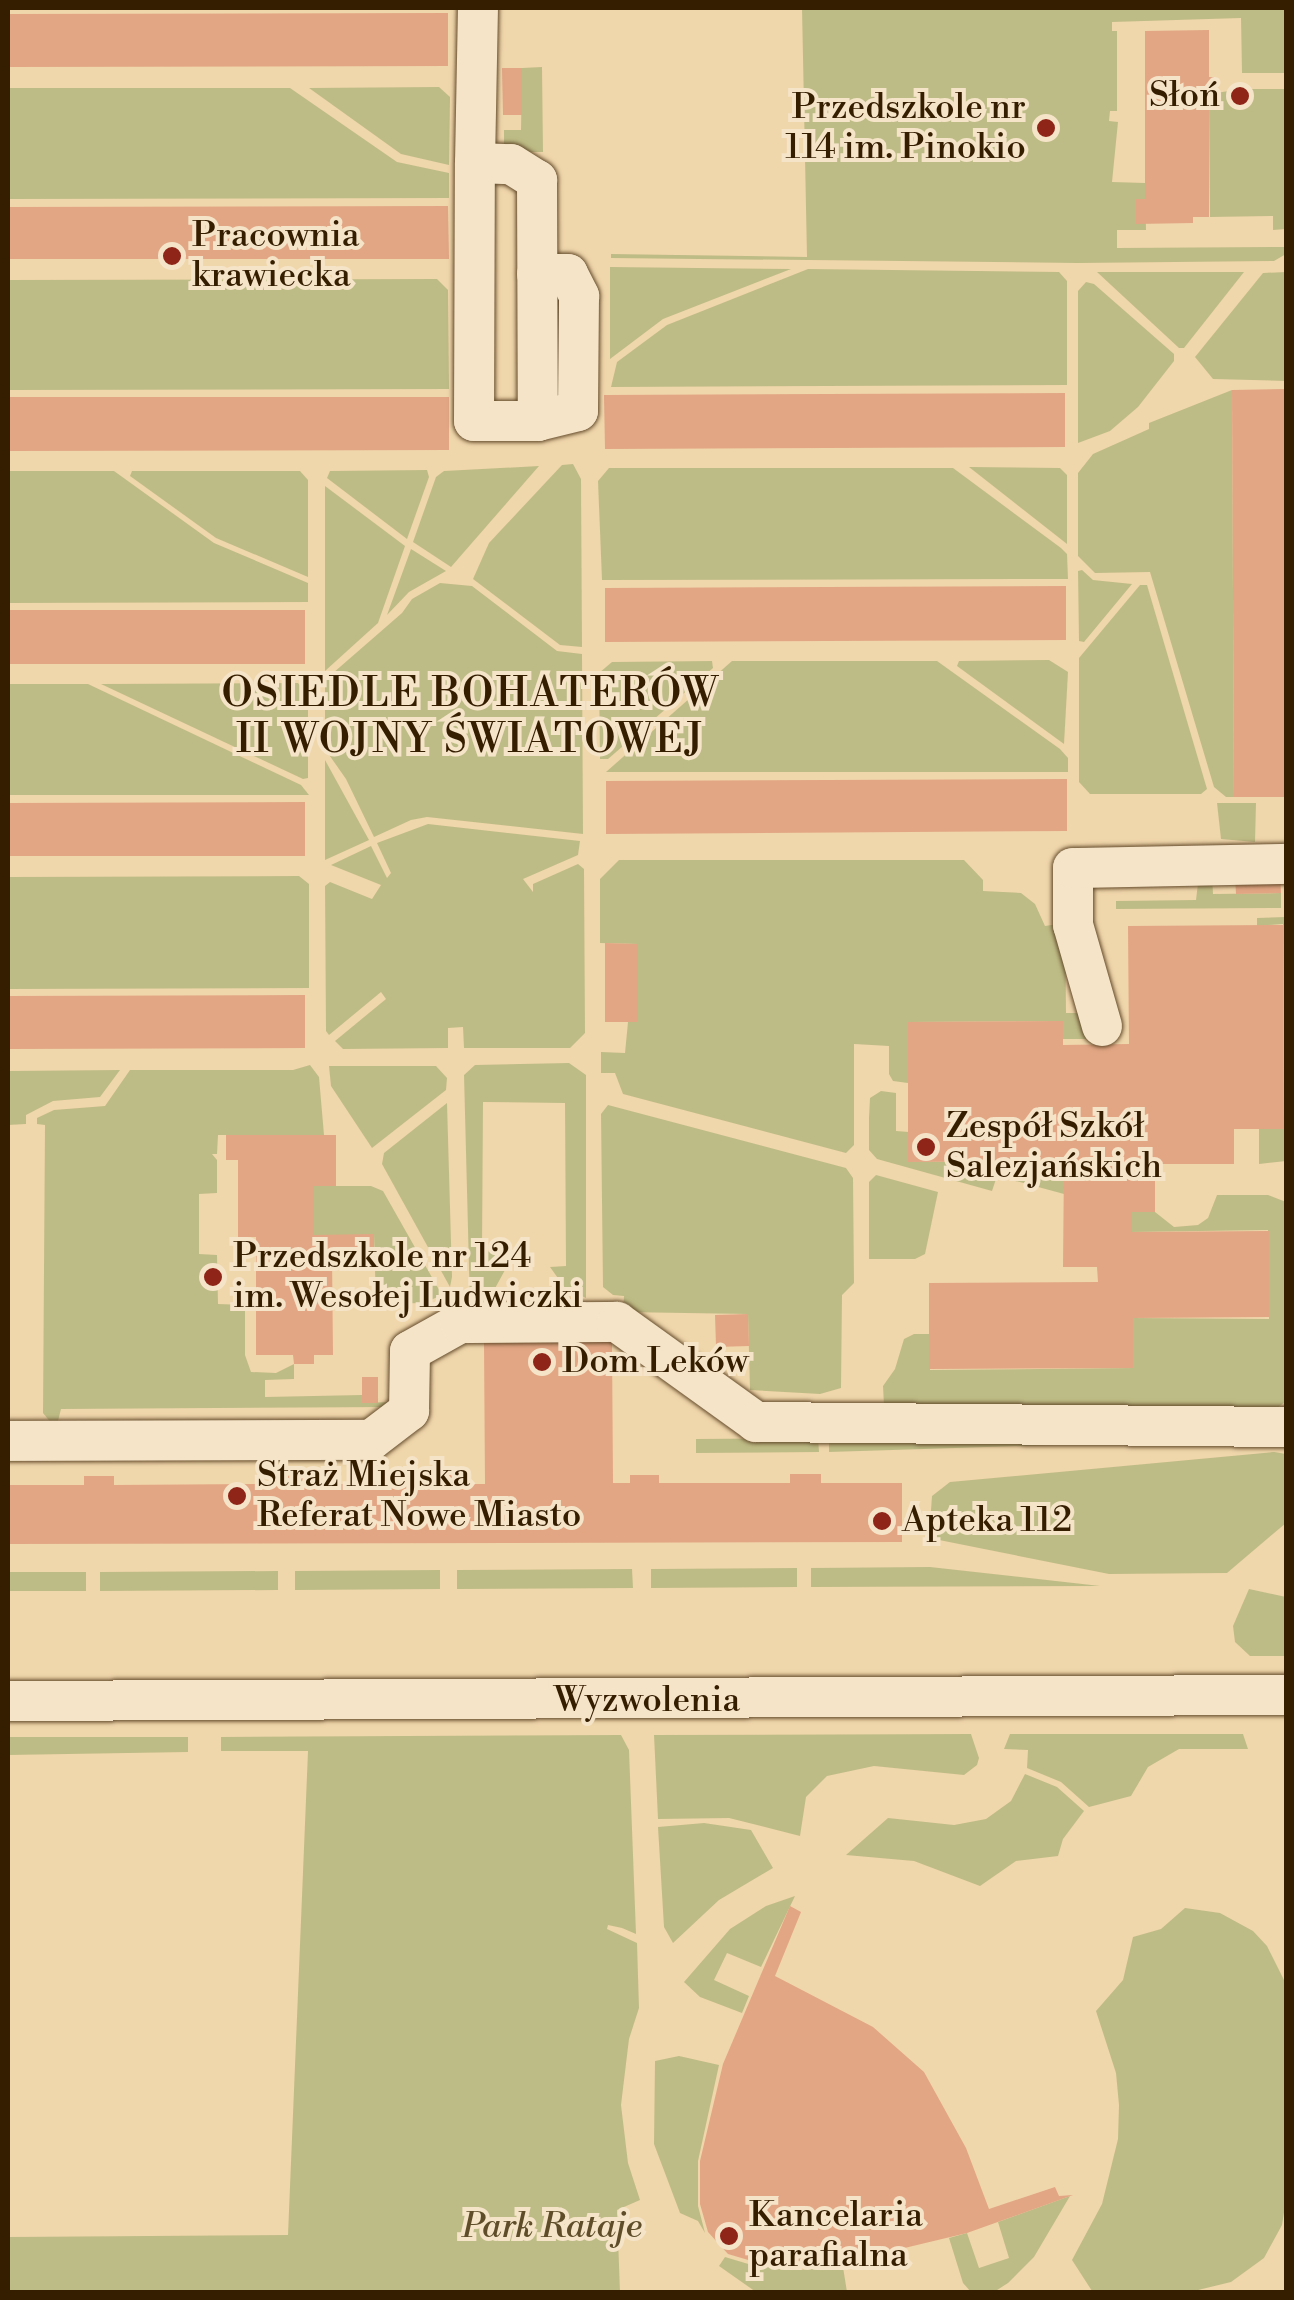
<!DOCTYPE html>
<html>
<head>
<meta charset="utf-8">
<style>
	body { margin:0 }
	#map { position:relative; width:1294px; height:2300px; overflow:hidden; background:#f0d6ab; font-family:"Libre Bodoni",serif }
	div>[style] { position:absolute }
	.green>* { inset:0; background:#bebc86 }
	.building>* { inset:0; background:#e2a684 }
	.roads { filter:drop-shadow(0 0 2px #644b2b) drop-shadow(0 0 2px #644b2b) }
	.minor>* { height:40px; margin:-20px; padding:0 20px; transform-origin:20px; border-radius:20px; background:#f5e4c8 }
	.dots>* { width:28px; height:28px; translate:-50% -50%; box-sizing:border-box; border:5px solid #f5e4c8; border-radius:50% }
	span { translate:-50% -50%; white-space:nowrap; text-align:center; line-height:1.15; -webkit-text-stroke:8px #f5e4c8; paint-order:stroke }
	.poi-label { font-size:35px; color:#351d00 }
	.right { translate:-100% -50%; text-align:right }
	.left { translate:0 -50%; text-align:left }
	.street-label { font-size:35px; color:#351d00 }
	.park-label { font-size:35px; color:#5e4d28; font-style:italic }
	.quarter-label { font-size:40px; color:#351d00; letter-spacing:2.5px }
	.frame { position:absolute; inset:0; border:10px solid #351d00; pointer-events:none }
</style>
</head>
<body>
<div id="map">
	<div class="green">
		<div style="clip-path:polygon(802px 8px,1286px 8px,1286px 73px,1242px 73px,1241px 18px,1112px 22px,1112px 31px,1117px 31px,1117px 111px,1110px 111px,1109px 121px,1118px 122px,1112px 182px,1145px 183px,1146px 230px,1117px 230px,1117px 248px,1280px 247px,1286px 247px,1286px 254px,1274px 261px,1078px 263px,611px 258px,611px 254px,807px 257px)"></div>
		<div style="clip-path:polygon(542px 67px,543px 152px,504px 152px,504px 130px,521px 130px,522px 68px)"></div>
		<div style="clip-path:polygon(439px 87px,450px 97px,449px 165px,401px 154px,309px 88px)"></div>
		<div style="clip-path:polygon(8px 88px,290px 88px,397px 162px,449px 173px,449px 198px,8px 199px)"></div>
		<div style="clip-path:polygon(1241px 89px,1286px 89px,1286px 229px,1273px 230px,1273px 216px,1210px 217px,1210px 94px)"></div>
		<div style="clip-path:polygon(610px 267px,791px 269px,663px 319px,610px 359px)"></div>
		<div style="clip-path:polygon(808px 269px,1059px 272px,1067px 281px,1067px 385px,611px 387px,617px 362px,667px 325px)"></div>
		<div style="clip-path:polygon(1097px 272px,1244px 272px,1184px 348px,1179px 348px)"></div>
		<div style="clip-path:polygon(1286px 272px,1286px 381px,1213px 379px,1195px 357px,1263px 273px)"></div>
		<div style="clip-path:polygon(437px 279px,448px 290px,449px 389px,8px 390px,8px 280px)"></div>
		<div style="clip-path:polygon(1086px 282px,1094px 284px,1174px 354px,1174px 361px,1138px 407px,1110px 431px,1078px 443px,1078px 291px)"></div>
		<div style="clip-path:polygon(1232px 390px,1234px 797px,1226px 797px,1214px 787px,1150px 572px,1095px 573px,1078px 556px,1078px 473px,1093px 454px,1149px 429px,1149px 423px)"></div>
		<div style="clip-path:polygon(573px 464px,581px 479px,582px 647px,560px 645px,473px 579px,489px 543px,562px 465px)"></div>
		<div style="clip-path:polygon(539px 466px,451px 567px,413px 542px,436px 477px,444px 471px)"></div>
		<div style="clip-path:polygon(969px 467px,1060px 468px,1067px 475px,1067px 544px)"></div>
		<div style="clip-path:polygon(609px 468px,953px 468px,1061px 548px,1067px 554px,1068px 579px,602px 580px,598px 481px)"></div>
		<div style="clip-path:polygon(427px 470px,429px 477px,407px 539px,327px 478px,330px 471px)"></div>
		<div style="clip-path:polygon(8px 471px,114px 471px,214px 543px,308px 583px,308px 602px,8px 603px)"></div>
		<div style="clip-path:polygon(132px 471px,300px 471px,308px 480px,308px 577px,216px 538px,130px 476px)"></div>
		<div style="clip-path:polygon(325px 486px,405px 546px,378px 623px,325px 671px)"></div>
		<div style="clip-path:polygon(411px 549px,446px 571px,409px 592px,387px 615px)"></div>
		<div style="clip-path:polygon(1082px 570px,1093px 580px,1132px 584px,1084px 642px,1079px 641px,1078px 571px)"></div>
		<div style="clip-path:polygon(440px 583px,472px 586px,557px 651px,582px 654px,583px 834px,427px 817px,411px 820px,374px 837px,346px 779px,325px 749px,325px 680px,402px 613px,412px 599px)"></div>
		<div style="clip-path:polygon(1140px 585px,1147px 585px,1207px 789px,1201px 794px,1090px 794px,1079px 782px,1079px 658px)"></div>
		<div style="clip-path:polygon(1049px 660px,1068px 672px,1064px 744px,957px 666px,959px 661px)"></div>
		<div style="clip-path:polygon(712px 661px,713px 668px,608px 759px,600px 759px,599px 673px,612px 662px)"></div>
		<div style="clip-path:polygon(732px 661px,937px 661px,1060px 749px,1068px 758px,1068px 772px,606px 772px)"></div>
		<div style="clip-path:polygon(298px 683px,308px 696px,308px 778px,303px 779px,101px 684px)"></div>
		<div style="clip-path:polygon(8px 684px,88px 684px,301px 785px,309px 795px,8px 795px)"></div>
		<div style="clip-path:polygon(325px 760px,369px 840px,325px 860px)"></div>
		<div style="clip-path:polygon(1217px 803px,1256px 803px,1255px 842px,1221px 839px)"></div>
		<div style="clip-path:polygon(428px 824px,580px 841px,578px 855px,523px 879px,533px 892px,533px 884px,578px 864px,584px 869px,585px 1033px,570px 1048px,464px 1048px,463px 1027px,448px 1028px,448px 1048px,343px 1049px,335px 1041px,386px 999px,381px 992px,329px 1035px,326px 1031px,325px 886px,330px 882px,372px 899px,381px 885px,331px 865px,371px 846px,387px 878px,391px 873px,377px 843px)"></div>
		<div style="clip-path:polygon(619px 860px,964px 860px,983px 880px,983px 891px,1021px 893px,1035px 904px,1045px 926px,1065px 923px,1066px 1013px,1079px 1013px,1086px 1023px,1086px 1039px,1063px 1039px,1062px 1021px,909px 1022px,908px 1083px,893px 1081px,889px 1074px,889px 1046px,854px 1044px,854px 1145px,846px 1153px,623px 1094px,615px 1073px,601px 1073px,601px 1052px,625px 1053px,628px 1022px,638px 1022px,638px 944px,600px 943px,600px 879px)"></div>
		<div style="clip-path:polygon(1199px 875px,1212px 875px,1213px 894px,1281px 893px,1281px 908px,1116px 909px,1116px 901px,1196px 900px)"></div>
		<div style="clip-path:polygon(299px 876px,309px 884px,309px 988px,8px 989px,8px 877px)"></div>
		<div style="clip-path:polygon(1286px 917px,1286px 1161px,1259px 1164px,1259px 1129px,1284px 1128px,1283px 924px,1257px 926px,1257px 918px)"></div>
		<div style="clip-path:polygon(569px 1063px,586px 1075px,586px 1298px,565px 1288px,550px 1267px,566px 1266px,565px 1103px,483px 1102px,482px 1250px,499px 1254px,505px 1270px,493px 1292px,470px 1306px,464px 1075px,475px 1065px)"></div>
		<div style="clip-path:polygon(310px 1065px,319px 1077px,324px 1135px,218px 1135px,217px 1154px,212px 1154px,217px 1160px,217px 1193px,199px 1194px,199px 1254px,217px 1255px,218px 1304px,245px 1305px,245px 1355px,251px 1372px,276px 1373px,294px 1364px,294px 1379px,265px 1380px,265px 1397px,362px 1395px,362px 1403px,392px 1402px,392px 1407px,61px 1409px,56px 1429px,43px 1413px,45px 1125px,37px 1124px,37px 1118px,54px 1110px,105px 1106px,130px 1070px,293px 1070px)"></div>
		<div style="clip-path:polygon(329px 1066px,436px 1066px,447px 1078px,446px 1090px,372px 1148px,331px 1086px)"></div>
		<div style="clip-path:polygon(120px 1070px,100px 1097px,53px 1101px,26px 1115px,26px 1124px,8px 1125px,8px 1071px)"></div>
		<div style="clip-path:polygon(881px 1091px,896px 1093px,896px 1131px,909px 1132px,909px 1162px,1064px 1161px,1064px 1194px,997px 1176px,992px 1191px,877px 1159px,869px 1150px,869px 1118px,870px 1098px)"></div>
		<div style="clip-path:polygon(447px 1103px,452px 1277px,450px 1287px,382px 1164px,384px 1153px)"></div>
		<div style="clip-path:polygon(608px 1105px,846px 1168px,853px 1178px,854px 1283px,842px 1295px,841px 1388px,820px 1394px,750px 1390px,748px 1314px,623px 1312px,624px 1296px,613px 1295px,603px 1287px,601px 1114px)"></div>
		<div style="clip-path:polygon(876px 1175px,938px 1192px,925px 1254px,915px 1259px,869px 1259px,869px 1182px)"></div>
		<div style="clip-path:polygon(314px 1186px,371px 1186px,383px 1191px,442px 1295px,424px 1303px,376px 1304px,374px 1235px,314px 1235px)"></div>
		<div style="clip-path:polygon(1217px 1195px,1268px 1195px,1286px 1202px,1286px 1401px,1276px 1409px,884px 1406px,883px 1386px,895px 1369px,904px 1339px,914px 1334px,929px 1334px,930px 1370px,1133px 1368px,1133px 1318px,1269px 1319px,1268px 1230px,1132px 1232px,1132px 1212px,1155px 1212px,1174px 1227px,1198px 1225px,1208px 1218px)"></div>
		<div style="clip-path:polygon(818px 1438px,819px 1452px,696px 1453px,696px 1439px)"></div>
		<div style="clip-path:polygon(829px 1438px,1213px 1440px,829px 1452px)"></div>
		<div style="clip-path:polygon(1274px 1452px,1286px 1454px,1286px 1523px,1227px 1573px,1109px 1574px,929px 1538px,932px 1496px,950px 1482px)"></div>
		<div style="clip-path:polygon(930px 1567px,1100px 1586px,811px 1587px,811px 1568px)"></div>
		<div style="clip-path:polygon(797px 1568px,797px 1587px,651px 1588px,651px 1569px)"></div>
		<div style="clip-path:polygon(632px 1569px,633px 1588px,457px 1589px,457px 1570px)"></div>
		<div style="clip-path:polygon(440px 1570px,440px 1589px,295px 1590px,295px 1571px)"></div>
		<div style="clip-path:polygon(278px 1571px,278px 1590px,100px 1591px,100px 1572px)"></div>
		<div style="clip-path:polygon(8px 1572px,86px 1572px,86px 1591px,8px 1591px)"></div>
		<div style="clip-path:polygon(1249px 1589px,1286px 1597px,1286px 1656px,1250px 1656px,1235px 1642px,1233px 1626px)"></div>
		<div style="clip-path:polygon(971px 1734px,979px 1758px,977px 1765px,964px 1775px,874px 1766px,827px 1776px,806px 1797px,800px 1836px,729px 1818px,658px 1819px,654px 1735px)"></div>
		<div style="clip-path:polygon(1010px 1734px,1243px 1734px,1248px 1749px,1179px 1749px,1148px 1767px,1131px 1796px,1089px 1807px,1061px 1782px,1027px 1768px,1028px 1750px,1004px 1749px)"></div>
		<div style="clip-path:polygon(621px 1735px,629px 1750px,636px 1934px,622px 1928px,608px 1925px,607px 1929px,637px 1943px,639px 2008px,629px 2039px,621px 2105px,628px 2163px,640px 2200px,617px 2210px,620px 2292px,8px 2292px,8px 2237px,288px 2235px,308px 1751px,221px 1751px,221px 1737px)"></div>
		<div style="clip-path:polygon(8px 1737px,188px 1737px,188px 1752px,8px 1755px)"></div>
		<div style="clip-path:polygon(1025px 1774px,1057px 1787px,1084px 1811px,1063px 1839px,1058px 1856px,1016px 1861px,980px 1886px,914px 1861px,846px 1855px,888px 1818px,954px 1825px,986px 1819px,1011px 1801px)"></div>
		<div style="clip-path:polygon(704px 1823px,751px 1830px,773px 1868px,719px 1900px,673px 1943px,664px 1927px,658px 1827px)"></div>
		<div style="clip-path:polygon(795px 1896px,761px 1967px,727px 1953px,714px 1980px,749px 1996px,742px 2013px,700px 1997px,684px 1982px,730px 1929px,766px 1906px)"></div>
		<div style="clip-path:polygon(1185px 1908px,1220px 1913px,1253px 1931px,1267px 1946px,1285px 1982px,1286px 2200px,1282px 2225px,1264px 2258px,1231px 2282px,1194px 2291px,1092px 2291px,1072px 2260px,1102px 2204px,1118px 2139px,1119px 2105px,1116px 2073px,1096px 2011px,1123px 1980px,1133px 1937px,1161px 1929px)"></div>
		<div style="clip-path:polygon(679px 2056px,719px 2065px,698px 2161px,698px 2206px,705px 2233px,698px 2221px,680px 2213px,654px 2144px,655px 2061px)"></div>
		<div style="clip-path:polygon(1070px 2196px,1034px 2257px,1008px 2283px,994px 2292px,971px 2292px,963px 2283px,949px 2238px,967px 2233px,979px 2268px,1009px 2258px,998px 2222px)"></div>
		<div style="clip-path:polygon(725px 2257px,755px 2266px,799px 2270px,843px 2267px,847px 2292px,756px 2292px,719px 2266px)"></div>
	</div>
	<div class="building">
		<div style="clip-path:polygon(448px 13px,448px 66px,8px 67px,8px 14px)"></div>
		<div style="clip-path:polygon(1209px 30px,1209px 77px,1214px 77px,1214px 94px,1210px 94px,1209px 217px,1193px 217px,1193px 223px,1136px 224px,1136px 199px,1145px 199px,1145px 31px)"></div>
		<div style="clip-path:polygon(502px 68px,522px 68px,522px 115px,503px 115px)"></div>
		<div style="clip-path:polygon(448px 206px,449px 259px,8px 259px,8px 207px)"></div>
		<div style="clip-path:polygon(1286px 389px,1286px 797px,1234px 797px,1232px 390px)"></div>
		<div style="clip-path:polygon(1065px 393px,1065px 447px,605px 449px,604px 395px)"></div>
		<div style="clip-path:polygon(8px 397px,449px 397px,449px 450px,8px 451px)"></div>
		<div style="clip-path:polygon(1066px 586px,1066px 640px,605px 642px,605px 588px)"></div>
		<div style="clip-path:polygon(8px 610px,305px 610px,305px 664px,8px 664px)"></div>
		<div style="clip-path:polygon(1067px 779px,1067px 831px,606px 834px,606px 781px)"></div>
		<div style="clip-path:polygon(305px 802px,305px 856px,8px 856px,8px 803px)"></div>
		<div style="clip-path:polygon(1280px 874px,1281px 893px,1236px 894px,1235px 875px)"></div>
		<div style="clip-path:polygon(1283px 925px,1284px 1129px,1234px 1129px,1234px 1164px,1132px 1164px,1132px 1179px,1155px 1179px,1155px 1212px,1132px 1212px,1132px 1232px,1269px 1231px,1269px 1317px,1133px 1318px,1133px 1368px,929px 1369px,929px 1283px,1098px 1282px,1097px 1267px,1063px 1267px,1064px 1161px,908px 1162px,908px 1022px,1063px 1021px,1063px 1045px,1129px 1044px,1128px 926px)"></div>
		<div style="clip-path:polygon(605px 943px,638px 944px,638px 1022px,605px 1022px)"></div>
		<div style="clip-path:polygon(305px 995px,305px 1048px,8px 1049px,8px 996px)"></div>
		<div style="clip-path:polygon(226px 1135px,336px 1135px,336px 1186px,314px 1186px,314px 1235px,374px 1234px,374px 1255px,332px 1255px,333px 1355px,314px 1355px,314px 1364px,294px 1364px,293px 1355px,256px 1355px,256px 1237px,238px 1237px,238px 1160px,226px 1160px)"></div>
		<div style="clip-path:polygon(748px 1314px,749px 1346px,716px 1347px,715px 1315px)"></div>
		<div style="clip-path:polygon(612px 1342px,613px 1483px,630px 1483px,630px 1475px,659px 1475px,659px 1483px,790px 1483px,790px 1474px,821px 1474px,821px 1483px,902px 1483px,902px 1542px,8px 1544px,8px 1485px,84px 1485px,84px 1476px,114px 1476px,114px 1485px,276px 1484px,276px 1476px,307px 1476px,307px 1484px,433px 1484px,433px 1475px,463px 1475px,463px 1484px,485px 1484px,484px 1343px)"></div>
		<div style="clip-path:polygon(362px 1377px,378px 1377px,378px 1403px,362px 1403px)"></div>
		<div style="clip-path:polygon(790px 1906px,801px 1912px,775px 1976px,873px 2027px,924px 2072px,966px 2148px,989px 2209px,1055px 2187px,1059px 2196px,1073px 2195px,967px 2233px,842px 2263px,755px 2262px,728px 2254px,708px 2232px,700px 2204px,700px 2161px,723px 2064px)"></div>
	</div>
	<div class="roads">
		<div class="minor">
			<div style="left:475px;top:163px;width:36px;rotate:2deg"></div>
			<div style="left:511px;top:164px;width:31px;rotate:32deg"></div>
			<div style="left:537px;top:180px;width:241px;rotate:89.8deg"></div>
			<div style="left:538px;top:421px;width:64px;rotate:180deg"></div>
			<div style="left:474px;top:421px;width:258px;rotate:-89.8deg"></div>
			<div style="left:475px;top:163px;width:155px;rotate:-88.9deg"></div>
			<div style="left:537px;top:274px;width:31px"></div>
			<div style="left:568px;top:274px;width:25px;rotate:63deg"></div>
			<div style="left:579px;top:296px;width:115px;rotate:90.5deg"></div>
			<div style="left:578px;top:411px;width:41px;rotate:166deg"></div>
			<div style="left:1102px;top:1026px;width:105px;rotate:-106deg"></div>
			<div style="left:1073px;top:925px;width:57px;rotate:-90deg"></div>
			<div style="left:1073px;top:868px;width:213px;rotate:-1.1deg"></div>
			<div style="left:8px;top:1441px;width:363px;rotate:-0.2deg"></div>
			<div style="left:371px;top:1440px;width:48px;rotate:-37.3deg"></div>
			<div style="left:409px;top:1411px;width:60px;rotate:-89deg"></div>
			<div style="left:410px;top:1351px;width:57px;rotate:-29.2deg"></div>
			<div style="left:460px;top:1323px;width:157px;rotate:-0.4deg"></div>
			<div style="left:617px;top:1322px;width:171px;rotate:35.7deg"></div>
			<div style="left:756px;top:1422px;width:530px;rotate:0.54deg"></div>
			<div style="left:8px;top:1701px;width:1278px;rotate:-0.27deg"></div>
		</div>
	</div>
	<div class="dots">
		<div style="left:1240px;top:96px;background:#8f2418"></div>
		<div style="left:1046px;top:128px;background:#8f2418"></div>
		<div style="left:172px;top:256px;background:#8f2418"></div>
		<div style="left:926px;top:1147px;background:#8f2418"></div>
		<div style="left:213px;top:1277px;background:#8f2418"></div>
		<div style="left:542px;top:1362px;background:#8f2418"></div>
		<div style="left:237px;top:1496px;background:#8f2418"></div>
		<div style="left:882px;top:1521px;background:#8f2418"></div>
		<div style="left:729px;top:2236px;background:#8f2418"></div>
	</div>
	<div class="poi-label">
		<span class="right" style="left:1220px;top:96px">Słoń</span>
		<span class="right" style="left:1026px;top:128px">Przedszkole nr<br>114 im. Pinokio</span>
		<span class="left" style="left:192px;top:256px">Pracownia<br>krawiecka</span>
		<span class="left" style="left:946px;top:1147px">Zespół Szkół<br>Salezjańskich</span>
		<span class="left" style="left:233px;top:1277px">Przedszkole nr 124<br>im. Wesołej Ludwiczki</span>
		<span class="left" style="left:562px;top:1362px">Dom Leków</span>
		<span class="left" style="left:257px;top:1496px">Straż Miejska<br>Referat Nowe Miasto</span>
		<span class="left" style="left:902px;top:1521px">Apteka 112</span>
		<span class="left" style="left:749px;top:2236px">Kancelaria<br>parafialna</span>
	</div>
	<div class="street-label">
		<span style="left:647px;top:1701px">Wyzwolenia</span>
	</div>
	<div class="park-label">
		<span style="left:552px;top:2227px">Park Rataje</span>
	</div>
	<div class="quarter-label">
		<span style="left:471px;top:717px">OSIEDLE BOHATERÓW<br>II WOJNY ŚWIATOWEJ</span>
	</div>
	<div class="frame"></div>
</div>
</body>
</html>
